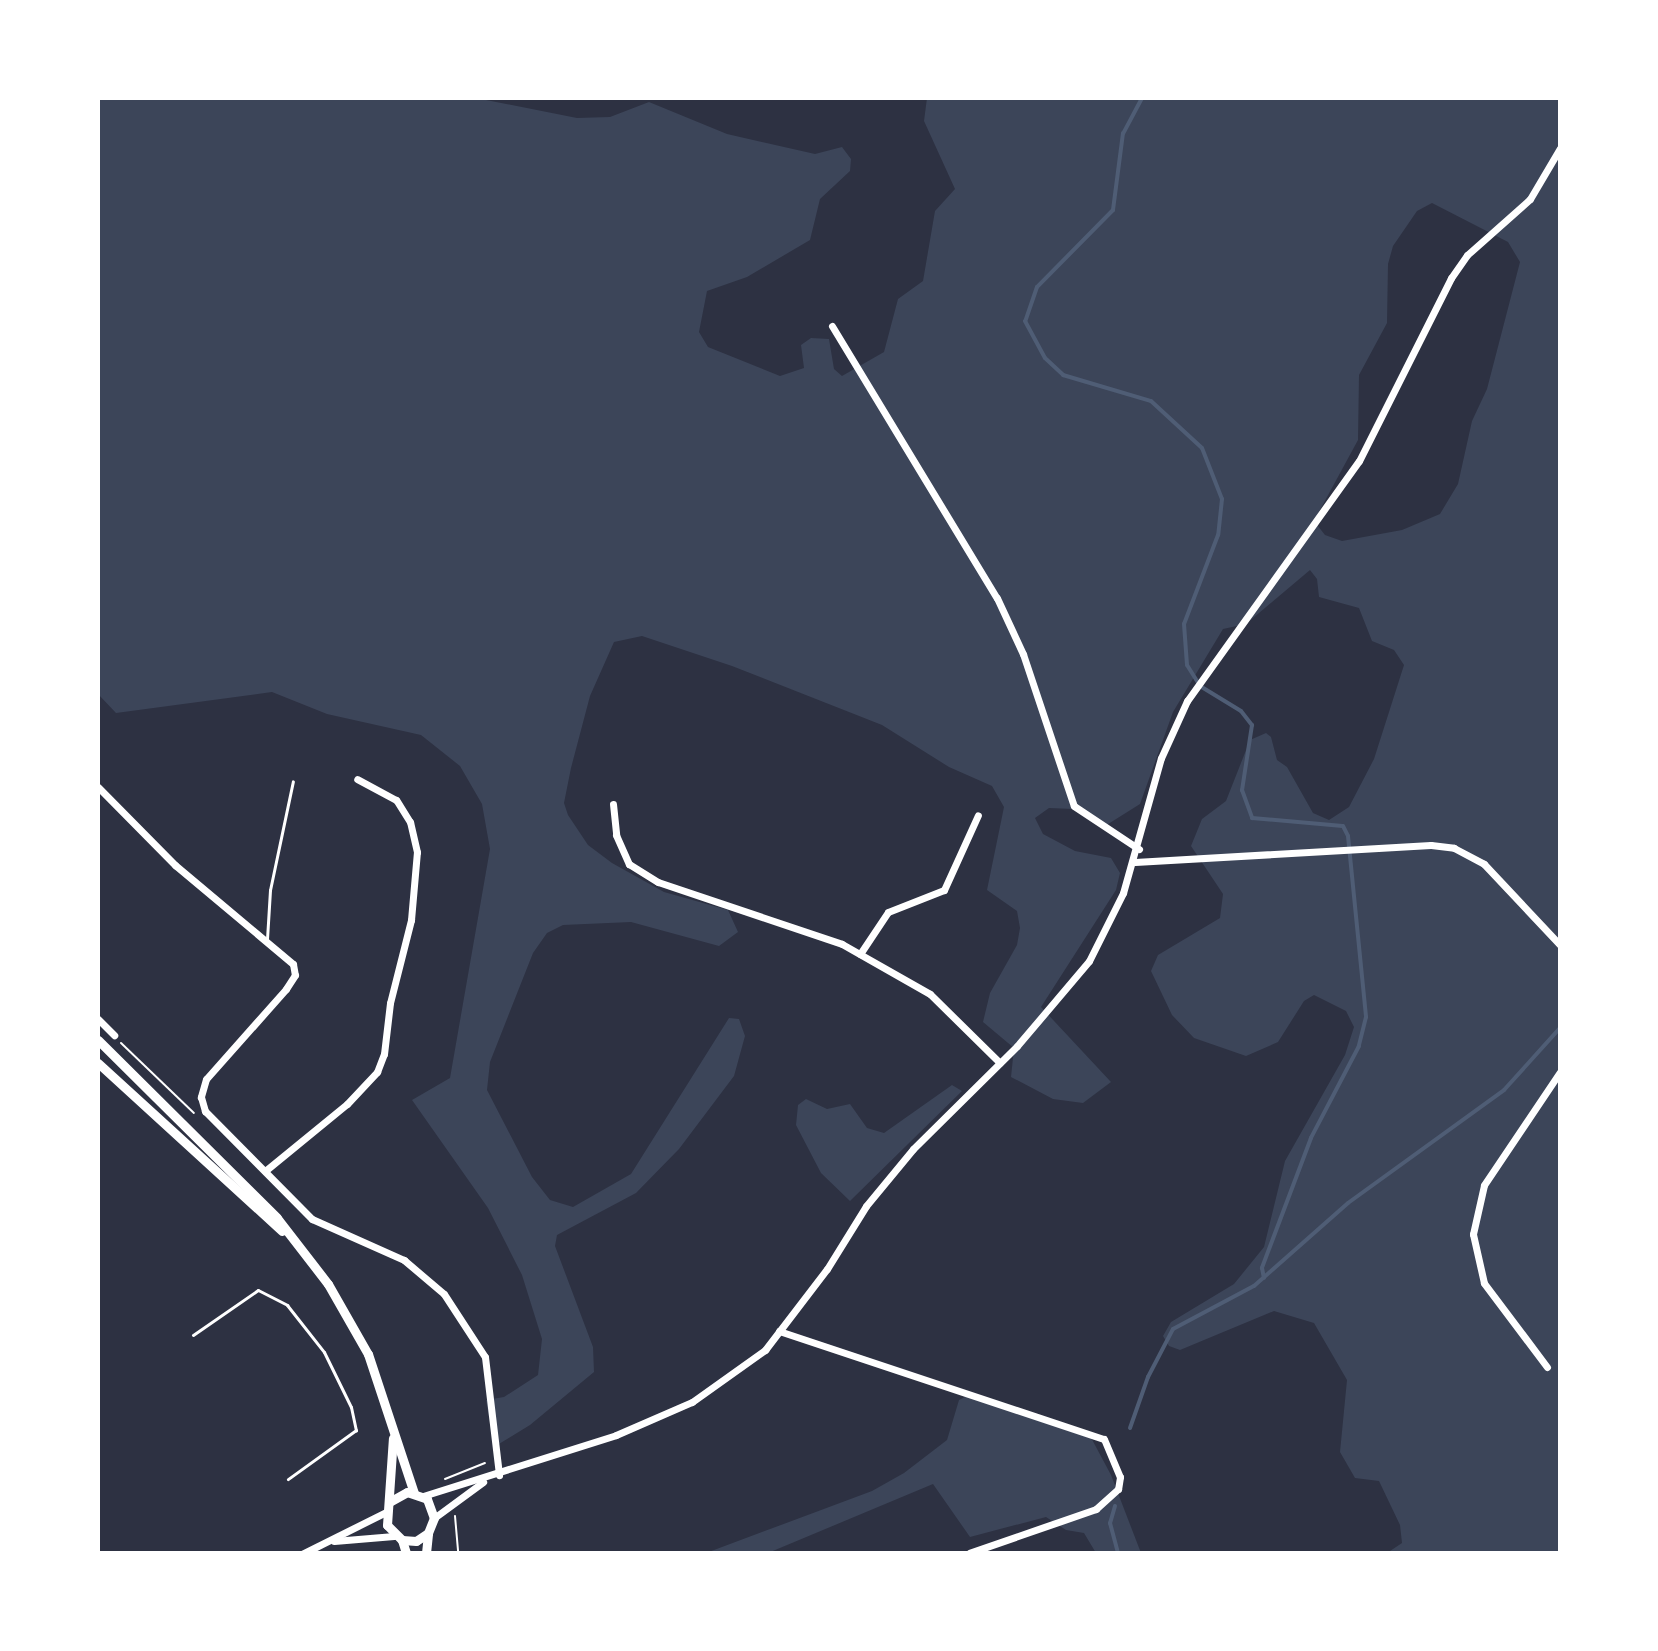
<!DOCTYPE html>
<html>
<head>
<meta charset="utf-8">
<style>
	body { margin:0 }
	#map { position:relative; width:1658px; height:1651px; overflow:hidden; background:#2d3142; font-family:"DM Sans",sans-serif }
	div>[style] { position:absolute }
	.green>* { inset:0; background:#3c4559 }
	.stream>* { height:4px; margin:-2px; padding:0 2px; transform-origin:2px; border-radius:2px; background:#4f5d75 }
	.path>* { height:2px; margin:-1px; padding:0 1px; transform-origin:1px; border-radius:1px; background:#fff }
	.service>* { height:3px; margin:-1.5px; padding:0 1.5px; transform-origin:1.5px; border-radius:1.5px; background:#fff }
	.minor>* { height:7px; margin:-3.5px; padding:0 3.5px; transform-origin:3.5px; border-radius:3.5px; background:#fff }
	.secondary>* { height:9px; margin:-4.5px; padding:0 4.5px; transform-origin:4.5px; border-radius:4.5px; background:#fff }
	span { translate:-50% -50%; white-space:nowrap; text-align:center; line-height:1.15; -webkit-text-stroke:6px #fff; paint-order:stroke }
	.frame { position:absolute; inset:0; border:100px solid #fff; pointer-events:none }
</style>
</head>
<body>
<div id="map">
	<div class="green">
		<div style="clip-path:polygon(evenodd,98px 98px,476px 98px,577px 118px,610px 117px,649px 102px,727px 134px,815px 154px,842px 147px,851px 159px,850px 171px,820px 199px,810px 240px,747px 277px,707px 291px,699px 332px,708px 347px,780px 376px,804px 368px,801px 345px,811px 338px,829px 339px,834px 369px,842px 376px,884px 352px,898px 299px,923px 281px,935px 211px,955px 189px,924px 121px,927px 98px,1560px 98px,1560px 1553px,1387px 1553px,1402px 1543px,1400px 1525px,1379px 1481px,1355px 1478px,1340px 1452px,1347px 1380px,1314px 1323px,1274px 1311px,1180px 1350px,1169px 1346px,1163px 1336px,1171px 1322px,1234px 1284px,1264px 1247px,1285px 1161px,1345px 1055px,1354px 1027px,1346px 1011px,1314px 995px,1304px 1001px,1278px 1042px,1246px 1056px,1194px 1038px,1172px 1015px,1151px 971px,1158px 955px,1220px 918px,1223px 894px,1191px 846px,1202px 819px,1226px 801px,1250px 740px,1266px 733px,1271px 737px,1277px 760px,1287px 767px,1313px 813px,1329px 820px,1349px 807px,1374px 759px,1404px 665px,1394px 650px,1372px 641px,1359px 608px,1319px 597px,1317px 579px,1310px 570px,1246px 624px,1223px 629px,1173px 712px,1140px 804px,1105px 826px,1073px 809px,1049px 808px,1035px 818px,1043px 834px,1075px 851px,1111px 858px,1120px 873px,1116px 890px,1041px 1007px,1111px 1082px,1083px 1103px,1053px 1099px,1011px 1077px,1014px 1048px,983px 1022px,990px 993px,1017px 945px,1020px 928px,1017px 911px,987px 890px,1004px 807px,992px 786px,949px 767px,882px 725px,732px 666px,642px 636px,614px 642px,590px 696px,571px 768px,564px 803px,568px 815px,588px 845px,612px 863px,664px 892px,728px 910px,738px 932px,719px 946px,631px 922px,563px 925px,547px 933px,533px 953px,490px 1062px,487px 1090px,532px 1177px,550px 1200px,573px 1207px,631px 1174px,729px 1018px,739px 1019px,745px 1036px,734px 1076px,679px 1149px,636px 1193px,557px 1235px,555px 1246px,593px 1347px,594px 1372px,530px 1425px,494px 1447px,486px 1400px,504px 1397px,538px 1375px,542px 1339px,522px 1275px,488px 1208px,412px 1100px,450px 1078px,490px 849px,482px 804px,460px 766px,421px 735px,327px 714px,272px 692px,116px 713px,98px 694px,98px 98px,1432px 203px,1508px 242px,1520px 262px,1487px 389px,1472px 421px,1458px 484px,1440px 514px,1402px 530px,1342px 541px,1325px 535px,1314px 521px,1358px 440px,1359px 375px,1387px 323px,1388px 264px,1393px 246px,1417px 211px,1432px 203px)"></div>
		<div style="clip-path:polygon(952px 1085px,962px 1091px,850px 1201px,821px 1173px,796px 1125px,798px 1105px,806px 1099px,827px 1109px,850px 1104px,867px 1128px,884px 1133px)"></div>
		<div style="clip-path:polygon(973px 1393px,1088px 1432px,1111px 1475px,1141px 1553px,1096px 1553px,1084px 1533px,1066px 1530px,1046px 1517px,970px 1537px,933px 1484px,768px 1553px,706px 1553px,872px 1491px,904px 1473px,947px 1440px,959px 1400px)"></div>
	</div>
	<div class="stream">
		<div style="left:1142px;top:98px;width:40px;rotate:118deg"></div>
		<div style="left:1123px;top:133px;width:78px;rotate:97.4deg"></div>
		<div style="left:1113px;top:210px;width:108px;rotate:134.6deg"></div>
		<div style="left:1037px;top:287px;width:36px;rotate:109deg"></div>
		<div style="left:1025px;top:321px;width:42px;rotate:61.6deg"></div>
		<div style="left:1045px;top:358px;width:25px;rotate:43deg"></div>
		<div style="left:1063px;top:375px;width:92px;rotate:16.5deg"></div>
		<div style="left:1151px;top:401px;width:69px;rotate:42.7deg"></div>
		<div style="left:1202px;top:448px;width:55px;rotate:68.6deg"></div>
		<div style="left:1222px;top:499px;width:36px;rotate:96deg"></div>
		<div style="left:1218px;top:535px;width:95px;rotate:110.9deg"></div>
		<div style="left:1184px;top:624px;width:41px;rotate:85.8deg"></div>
		<div style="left:1187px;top:665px;width:25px;rotate:58deg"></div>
		<div style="left:1200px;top:686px;width:48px;rotate:31.4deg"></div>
		<div style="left:1241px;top:711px;width:18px;rotate:52deg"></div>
		<div style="left:1252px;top:725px;width:66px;rotate:98.7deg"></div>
		<div style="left:1242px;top:790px;width:30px;rotate:70deg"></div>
		<div style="left:1252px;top:818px;width:91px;rotate:5deg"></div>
		<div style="left:1343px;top:826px;width:11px;rotate:63deg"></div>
		<div style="left:1348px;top:836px;width:182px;rotate:84.3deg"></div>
		<div style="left:1366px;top:1017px;width:30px;rotate:104deg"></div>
		<div style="left:1359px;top:1046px;width:104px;rotate:117.6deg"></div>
		<div style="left:1311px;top:1138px;width:139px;rotate:110.7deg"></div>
		<div style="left:1262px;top:1268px;width:10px;rotate:79deg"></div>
		<div style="left:1130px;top:1428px;width:54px;rotate:-70.6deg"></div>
		<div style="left:1148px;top:1377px;width:54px;rotate:-62.5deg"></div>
		<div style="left:1173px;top:1329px;width:92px;rotate:-28deg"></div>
		<div style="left:1254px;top:1286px;width:125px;rotate:-41.4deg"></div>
		<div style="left:1348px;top:1203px;width:193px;rotate:-35.9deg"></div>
		<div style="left:1504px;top:1090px;width:84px;rotate:-47.9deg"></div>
		<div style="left:1115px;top:1506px;width:18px;rotate:106deg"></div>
		<div style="left:1110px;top:1523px;width:31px;rotate:75deg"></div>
	</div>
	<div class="path">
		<div style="left:121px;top:1043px;width:101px;rotate:43.8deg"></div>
		<div style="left:445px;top:1479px;width:43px;rotate:-21.8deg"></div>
		<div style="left:455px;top:1516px;width:37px;rotate:85deg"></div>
	</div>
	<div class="service">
		<div style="left:267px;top:939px;width:49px;rotate:-86.5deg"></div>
		<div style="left:270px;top:890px;width:111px;rotate:-78.1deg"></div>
		<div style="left:193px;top:1335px;width:79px;rotate:-34.7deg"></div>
		<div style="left:258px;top:1290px;width:33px;rotate:27deg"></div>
		<div style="left:287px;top:1305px;width:60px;rotate:51.8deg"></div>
		<div style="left:324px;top:1352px;width:61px;rotate:63.9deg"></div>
		<div style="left:351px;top:1407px;width:24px;rotate:78deg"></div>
		<div style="left:356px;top:1430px;width:84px;rotate:144.2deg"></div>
	</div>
	<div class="minor">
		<div style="left:832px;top:326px;width:318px;rotate:58.8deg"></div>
		<div style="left:997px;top:598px;width:62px;rotate:65.1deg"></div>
		<div style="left:1023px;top:654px;width:160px;rotate:71.5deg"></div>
		<div style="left:1074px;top:806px;width:78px;rotate:33.5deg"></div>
		<div style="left:98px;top:787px;width:110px;rotate:45.4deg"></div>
		<div style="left:175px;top:865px;width:154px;rotate:40deg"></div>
		<div style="left:293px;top:964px;width:11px;rotate:80deg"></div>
		<div style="left:295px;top:975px;width:17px;rotate:123deg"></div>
		<div style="left:286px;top:989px;width:120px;rotate:131.6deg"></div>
		<div style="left:206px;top:1079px;width:19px;rotate:106deg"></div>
		<div style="left:201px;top:1097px;width:15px;rotate:74deg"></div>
		<div style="left:205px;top:1111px;width:152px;rotate:45.3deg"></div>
		<div style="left:312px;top:1219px;width:101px;rotate:24deg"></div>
		<div style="left:404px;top:1260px;width:52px;rotate:40.4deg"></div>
		<div style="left:444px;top:1294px;width:75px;rotate:56.9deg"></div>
		<div style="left:485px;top:1357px;width:119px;rotate:83.2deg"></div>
		<div style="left:613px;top:804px;width:31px;rotate:84deg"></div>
		<div style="left:616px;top:835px;width:32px;rotate:66deg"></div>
		<div style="left:629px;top:864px;width:34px;rotate:32deg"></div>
		<div style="left:658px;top:882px;width:194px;rotate:18.6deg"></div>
		<div style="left:842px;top:944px;width:101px;rotate:29.6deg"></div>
		<div style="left:930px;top:994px;width:98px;rotate:44.6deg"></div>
		<div style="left:1135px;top:862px;width:296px;rotate:-3.3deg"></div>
		<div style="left:1431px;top:845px;width:23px;rotate:7deg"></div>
		<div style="left:1454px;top:848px;width:34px;rotate:28deg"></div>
		<div style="left:1484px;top:864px;width:111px;rotate:46.8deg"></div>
		<div style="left:860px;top:954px;width:50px;rotate:-56.3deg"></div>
		<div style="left:888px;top:912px;width:60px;rotate:-21.4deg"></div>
		<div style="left:944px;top:890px;width:82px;rotate:-65.6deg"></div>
		<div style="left:98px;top:1019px;width:23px;rotate:45deg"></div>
		<div style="left:265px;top:1171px;width:106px;rotate:-39.3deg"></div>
		<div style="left:347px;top:1104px;width:44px;rotate:-46.8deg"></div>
		<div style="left:377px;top:1072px;width:19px;rotate:-69deg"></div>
		<div style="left:384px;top:1054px;width:51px;rotate:-83.3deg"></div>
		<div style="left:390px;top:1003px;width:86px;rotate:-75.8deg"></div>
		<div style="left:411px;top:920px;width:68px;rotate:-85deg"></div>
		<div style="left:417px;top:852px;width:31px;rotate:-103deg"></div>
		<div style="left:410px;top:822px;width:26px;rotate:-122deg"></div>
		<div style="left:396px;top:800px;width:44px;rotate:-151.7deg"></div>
		<div style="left:779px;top:1331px;width:342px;rotate:18.4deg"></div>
		<div style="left:1104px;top:1439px;width:41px;rotate:67.2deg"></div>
		<div style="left:1120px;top:1477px;width:12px;rotate:99deg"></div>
		<div style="left:1118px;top:1489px;width:30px;rotate:138deg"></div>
		<div style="left:1096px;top:1509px;width:134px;rotate:160.9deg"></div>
		<div style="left:1547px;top:1367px;width:105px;rotate:-126.9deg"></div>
		<div style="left:1484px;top:1283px;width:50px;rotate:-102.7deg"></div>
		<div style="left:1473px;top:1234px;width:50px;rotate:-77.3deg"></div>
		<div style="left:1484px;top:1185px;width:136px;rotate:-56.1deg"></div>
		<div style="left:423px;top:1496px;width:202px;rotate:-17.5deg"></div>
		<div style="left:616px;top:1435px;width:83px;rotate:-23.5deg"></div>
		<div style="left:692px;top:1402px;width:90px;rotate:-35.5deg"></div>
		<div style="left:765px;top:1350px;width:102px;rotate:-52.6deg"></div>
		<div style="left:827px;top:1269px;width:74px;rotate:-58.2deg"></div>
		<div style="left:866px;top:1206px;width:74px;rotate:-50.5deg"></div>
		<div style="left:913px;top:1149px;width:146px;rotate:-44.7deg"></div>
		<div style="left:1017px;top:1046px;width:111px;rotate:-49.7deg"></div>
		<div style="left:1089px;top:961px;width:76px;rotate:-63.4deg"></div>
		<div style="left:1123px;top:893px;width:140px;rotate:-74.3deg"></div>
		<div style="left:1161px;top:758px;width:63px;rotate:-65.5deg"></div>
		<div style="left:1187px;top:701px;width:295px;rotate:-54.4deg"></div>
		<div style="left:1359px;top:461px;width:205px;rotate:-63.3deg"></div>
		<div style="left:1451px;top:278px;width:28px;rotate:-55deg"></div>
		<div style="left:1467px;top:255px;width:84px;rotate:-41.6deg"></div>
		<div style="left:1530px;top:199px;width:59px;rotate:-59.5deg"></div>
		<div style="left:434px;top:1518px;width:61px;rotate:-36.3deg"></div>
		<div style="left:334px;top:1541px;width:60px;rotate:-4.8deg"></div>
		<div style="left:304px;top:1553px;width:92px;rotate:-26.6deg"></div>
	</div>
	<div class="secondary">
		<div style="left:98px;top:1040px;width:252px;rotate:44.8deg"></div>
		<div style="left:277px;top:1218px;width:83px;rotate:52.3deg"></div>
		<div style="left:328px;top:1284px;width:81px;rotate:60.3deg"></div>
		<div style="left:368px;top:1354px;width:146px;rotate:71.7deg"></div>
		<div style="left:98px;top:1063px;width:249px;rotate:42.4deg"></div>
		<div style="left:391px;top:1501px;width:18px;rotate:-29deg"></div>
		<div style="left:407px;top:1492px;width:21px;rotate:19deg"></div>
		<div style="left:427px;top:1499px;width:20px;rotate:70deg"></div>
		<div style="left:434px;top:1518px;width:16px;rotate:112deg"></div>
		<div style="left:428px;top:1533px;width:14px;rotate:146deg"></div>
		<div style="left:416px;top:1541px;width:14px;rotate:-176deg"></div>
		<div style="left:402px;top:1540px;width:21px;rotate:-135deg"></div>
		<div style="left:387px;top:1525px;width:87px;rotate:-86.1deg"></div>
		<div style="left:402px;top:1540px;width:14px;rotate:73deg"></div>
		<div style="left:426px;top:1553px;width:20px;rotate:-84deg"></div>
	</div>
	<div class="frame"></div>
</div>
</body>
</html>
